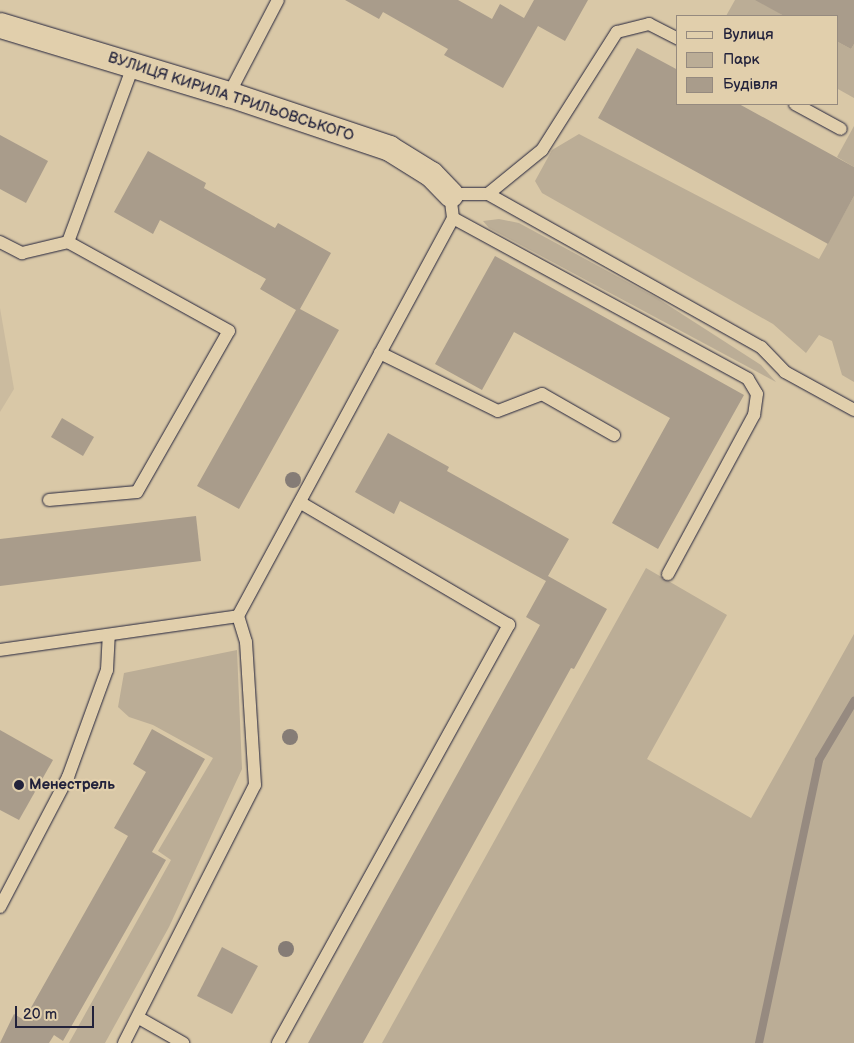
<!DOCTYPE html>
<html>
<head>
<meta charset="utf-8">
<style>
	body { margin:0 }
	#map { position:relative; width:854px; height:1043px; overflow:hidden; background:#d9c8a7; font-family:"Balsamiq Sans",sans-serif }
	div>[style] { position:absolute }
	.built>* { inset:0; background:#cbbb9f }
	.green>* { inset:0; background:#bbad96 }
	.stream>* { height:8px; margin:-4px; padding:0 4px; transform-origin:4px; border-radius:4px; background:#968a80 }
	.building>* { inset:0; background:#a99c8b }
	.roads { filter:drop-shadow(0 0 1px #22223b) drop-shadow(0 0 1px #22223b) }
	.service>* { height:12px; margin:-6px; padding:0 6px; transform-origin:6px; border-radius:6px; background:#e1cfac }
	.minor>* { height:25px; margin:-12.5px; padding:0 12.5px; transform-origin:12.5px; border-radius:12.5px; background:#e1cfac }
	.trees>* { width:16px; height:16px; margin:-8px; border-radius:50%; background:#857c76 }
	.dots>* { width:14px; height:14px; translate:-50% -50%; box-sizing:border-box; border:2px solid #e1cfac; border-radius:50% }
	span { translate:-50% -50%; white-space:nowrap; text-align:center; line-height:1.15; -webkit-text-stroke:4.5px #e1cfac; paint-order:stroke }
	.street-label { font-size:15px; color:#22223b }
	.poi-label { font-size:15px; color:#22223b; font-weight:700 }
	.left { translate:0 -50%; text-align:left }
	.legend { position:absolute; left:676px; top:15px; width:162px; height:90px; box-sizing:border-box; background:#e1cfac; border:1px solid #958a7f; margin:0; padding:6px 9px; list-style:none; font-size:15px; color:#22223b }
	.legend li { display:flex; align-items:center; gap:10px; height:25px }
	.legend b { width:25px; border:1px solid #958a7f }
	.scale { position:absolute; left:15px; top:1006px; width:79px; height:22px; box-sizing:border-box; border:2px solid #22223b; border-top:0; padding-left:6px; font-size:15px; line-height:18px; white-space:nowrap; color:#22223b; -webkit-text-stroke:4px #e1cfac; paint-order:stroke }
</style>
</head>
<body>
<div id="map">
	<div class="built">
		<div style="clip-path:polygon(0 308px,14px 389px,0 412px)"></div>
	</div>
	<div class="green">
		<div style="clip-path:polygon(735px 0,758px 0,784px 16px,726px 16px)"></div>
		<div style="clip-path:polygon(838px 42px,851px 49px,854px 44px,854px 98px,838px 89px)"></div>
		<div style="clip-path:polygon(854px 126px,854px 167px,837px 157px)"></div>
		<div style="clip-path:polygon(579px 134px,819px 259px,854px 196px,854px 382px,842px 375px,832px 341px,819px 335px,806px 353px,773px 324px,542px 193px,535px 181px,552px 150px)"></div>
		<div style="clip-path:polygon(499px 219px,519px 223px,657px 298px,761px 365px,776px 382px,489px 228px,483px 221px)"></div>
		<div style="clip-path:polygon(646px 568px,727px 615px,647px 759px,751px 818px,854px 634px,854px 1043px,382px 1043px)"></div>
		<div style="clip-path:polygon(237px 650px,242px 769px,169px 927px,105px 1043px,69px 1043px,171px 860px,158px 851px,213px 758px,153px 725px,129px 717px,118px 707px,124px 673px)"></div>
	</div>
	<div class="stream">
		<div style="left:759px;top:1043px;width:289px;rotate:-78deg"></div>
		<div style="left:819px;top:760px;width:69px;rotate:-59.3deg"></div>
	</div>
	<div class="building">
		<div style="clip-path:polygon(345px 0,458px 0,492px 19px,500px 4px,524px 18px,534px 0,588px 0,565px 41px,538px 26px,503px 88px,444px 55px,448px 49px,383px 12px,379px 19px)"></div>
		<div style="clip-path:polygon(755px 0,854px 0,854px 44px,851px 49px,838px 42px,838px 16px,784px 16px)"></div>
		<div style="clip-path:polygon(637px 48px,678px 70px,678px 104px,739px 104px,854px 167px,854px 196px,828px 244px,598px 118px)"></div>
		<div style="clip-path:polygon(0 135px,48px 161px,26px 203px,0 189px)"></div>
		<div style="clip-path:polygon(148px 151px,206px 183px,204px 188px,275px 228px,278px 223px,331px 253px,300px 309px,339px 330px,239px 509px,197px 486px,296px 310px,260px 289px,266px 279px,160px 220px,153px 234px,114px 212px)"></div>
		<div style="clip-path:polygon(495px 256px,744px 395px,658px 549px,612px 523px,670px 418px,514px 332px,482px 390px,435px 364px)"></div>
		<div style="clip-path:polygon(62px 418px,94px 437px,83px 456px,51px 437px)"></div>
		<div style="clip-path:polygon(388px 433px,449px 467px,447px 471px,569px 539px,548px 576px,607px 609px,574px 669px,571px 668px,363px 1043px,308px 1043px,540px 625px,526px 617px,546px 581px,400px 501px,394px 514px,355px 492px)"></div>
		<div style="clip-path:polygon(196px 516px,201px 561px,0 586px,0 539px)"></div>
		<div style="clip-path:polygon(152px 729px,205px 759px,152px 852px,166px 860px,63px 1041px,54px 1035px,49px 1043px,0 1043px,14px 1014px,24px 1020px,128px 836px,114px 828px,146px 772px,133px 764px)"></div>
		<div style="clip-path:polygon(0 730px,53px 760px,19px 820px,0 810px)"></div>
		<div style="clip-path:polygon(222px 947px,258px 966px,232px 1014px,197px 996px)"></div>
	</div>
	<div class="roads">
		<div class="service">
			<div style="left:229px;top:94px;width:106px;rotate:-62.5deg"></div>
			<div style="left:795px;top:104px;width:52px;rotate:28.5deg"></div>
			<div style="left:488px;top:194px;width:313px;rotate:29.3deg"></div>
			<div style="left:761px;top:347px;width:35px;rotate:46deg"></div>
			<div style="left:785px;top:372px;width:79px;rotate:28.8deg"></div>
			<div style="left:453px;top:218px;width:336px;rotate:28.6deg"></div>
			<div style="left:748px;top:379px;width:17px;rotate:59deg"></div>
			<div style="left:757px;top:394px;width:21px;rotate:98deg"></div>
			<div style="left:754px;top:415px;width:181px;rotate:118.4deg"></div>
			<div style="left:0;top:242px;width:25px;rotate:27deg"></div>
			<div style="left:22px;top:253px;width:47px;rotate:-13.4deg"></div>
			<div style="left:68px;top:242px;width:188px;rotate:-69.7deg"></div>
			<div style="left:380px;top:353px;width:131px;rotate:26.2deg"></div>
			<div style="left:498px;top:411px;width:47px;rotate:-21.1deg"></div>
			<div style="left:542px;top:394px;width:83px;rotate:29.7deg"></div>
			<div style="left:49px;top:500px;width:88px;rotate:-5.2deg"></div>
			<div style="left:137px;top:492px;width:185px;rotate:-60.3deg"></div>
			<div style="left:229px;top:331px;width:184px;rotate:-151.1deg"></div>
			<div style="left:0;top:650px;width:240px;rotate:-8.1deg"></div>
			<div style="left:238px;top:616px;width:452px;rotate:-61.6deg"></div>
			<div style="left:453px;top:218px;width:24px;rotate:-97deg"></div>
			<div style="left:450px;top:194px;width:38px"></div>
			<div style="left:488px;top:194px;width:70px;rotate:-39.2deg"></div>
			<div style="left:542px;top:150px;width:140px;rotate:-57.6deg"></div>
			<div style="left:617px;top:32px;width:33px;rotate:-14deg"></div>
			<div style="left:649px;top:24px;width:33px;rotate:27deg"></div>
			<div style="left:0;top:907px;width:147px;rotate:-62.4deg"></div>
			<div style="left:68px;top:777px;width:114px;rotate:-70deg"></div>
			<div style="left:107px;top:670px;width:35px;rotate:-87deg"></div>
			<div style="left:139px;top:1018px;width:51px;rotate:29.6deg"></div>
			<div style="left:124px;top:1043px;width:289px;rotate:-63.1deg"></div>
			<div style="left:255px;top:785px;width:143px;rotate:-93.6deg"></div>
			<div style="left:246px;top:642px;width:27px;rotate:-107deg"></div>
			<div style="left:278px;top:1043px;width:478px;rotate:-61.1deg"></div>
			<div style="left:509px;top:625px;width:241px;rotate:-149.6deg"></div>
		</div>
		<div class="minor">
			<div style="left:0;top:25px;width:239px;rotate:16.8deg"></div>
			<div style="left:229px;top:94px;width:169px;rotate:18.6deg"></div>
			<div style="left:389px;top:148px;width:49px;rotate:31.8deg"></div>
			<div style="left:431px;top:174px;width:28px;rotate:46deg"></div>
		</div>
	</div>
	<div class="trees">
		<div style="left:293px;top:480px"></div>
		<div style="left:290px;top:737px"></div>
		<div style="left:286px;top:949px"></div>
	</div>
	<div class="dots">
		<div style="left:19px;top:785px;background:#22223b"></div>
	</div>
	<div class="street-label">
		<span style="left:231px;top:97px;rotate:18deg">ВУЛИЦЯ КИРИЛА ТРИЛЬОВСЬКОГО</span>
	</div>
	<div class="poi-label">
		<span class="left" style="left:29px;top:785px">Менестрель</span>
	</div>
	<ul class="legend">
	<li><b style="height:6px;background:#e1cfac"></b>Вулиця</li>
	<li><b style="height:14px;background:#bbad96"></b>Парк</li>
	<li><b style="height:14px;background:#a99c8b"></b>Будівля</li>
	</ul>
	<div class="scale">20 m</div>
</div>
</body>
</html>
